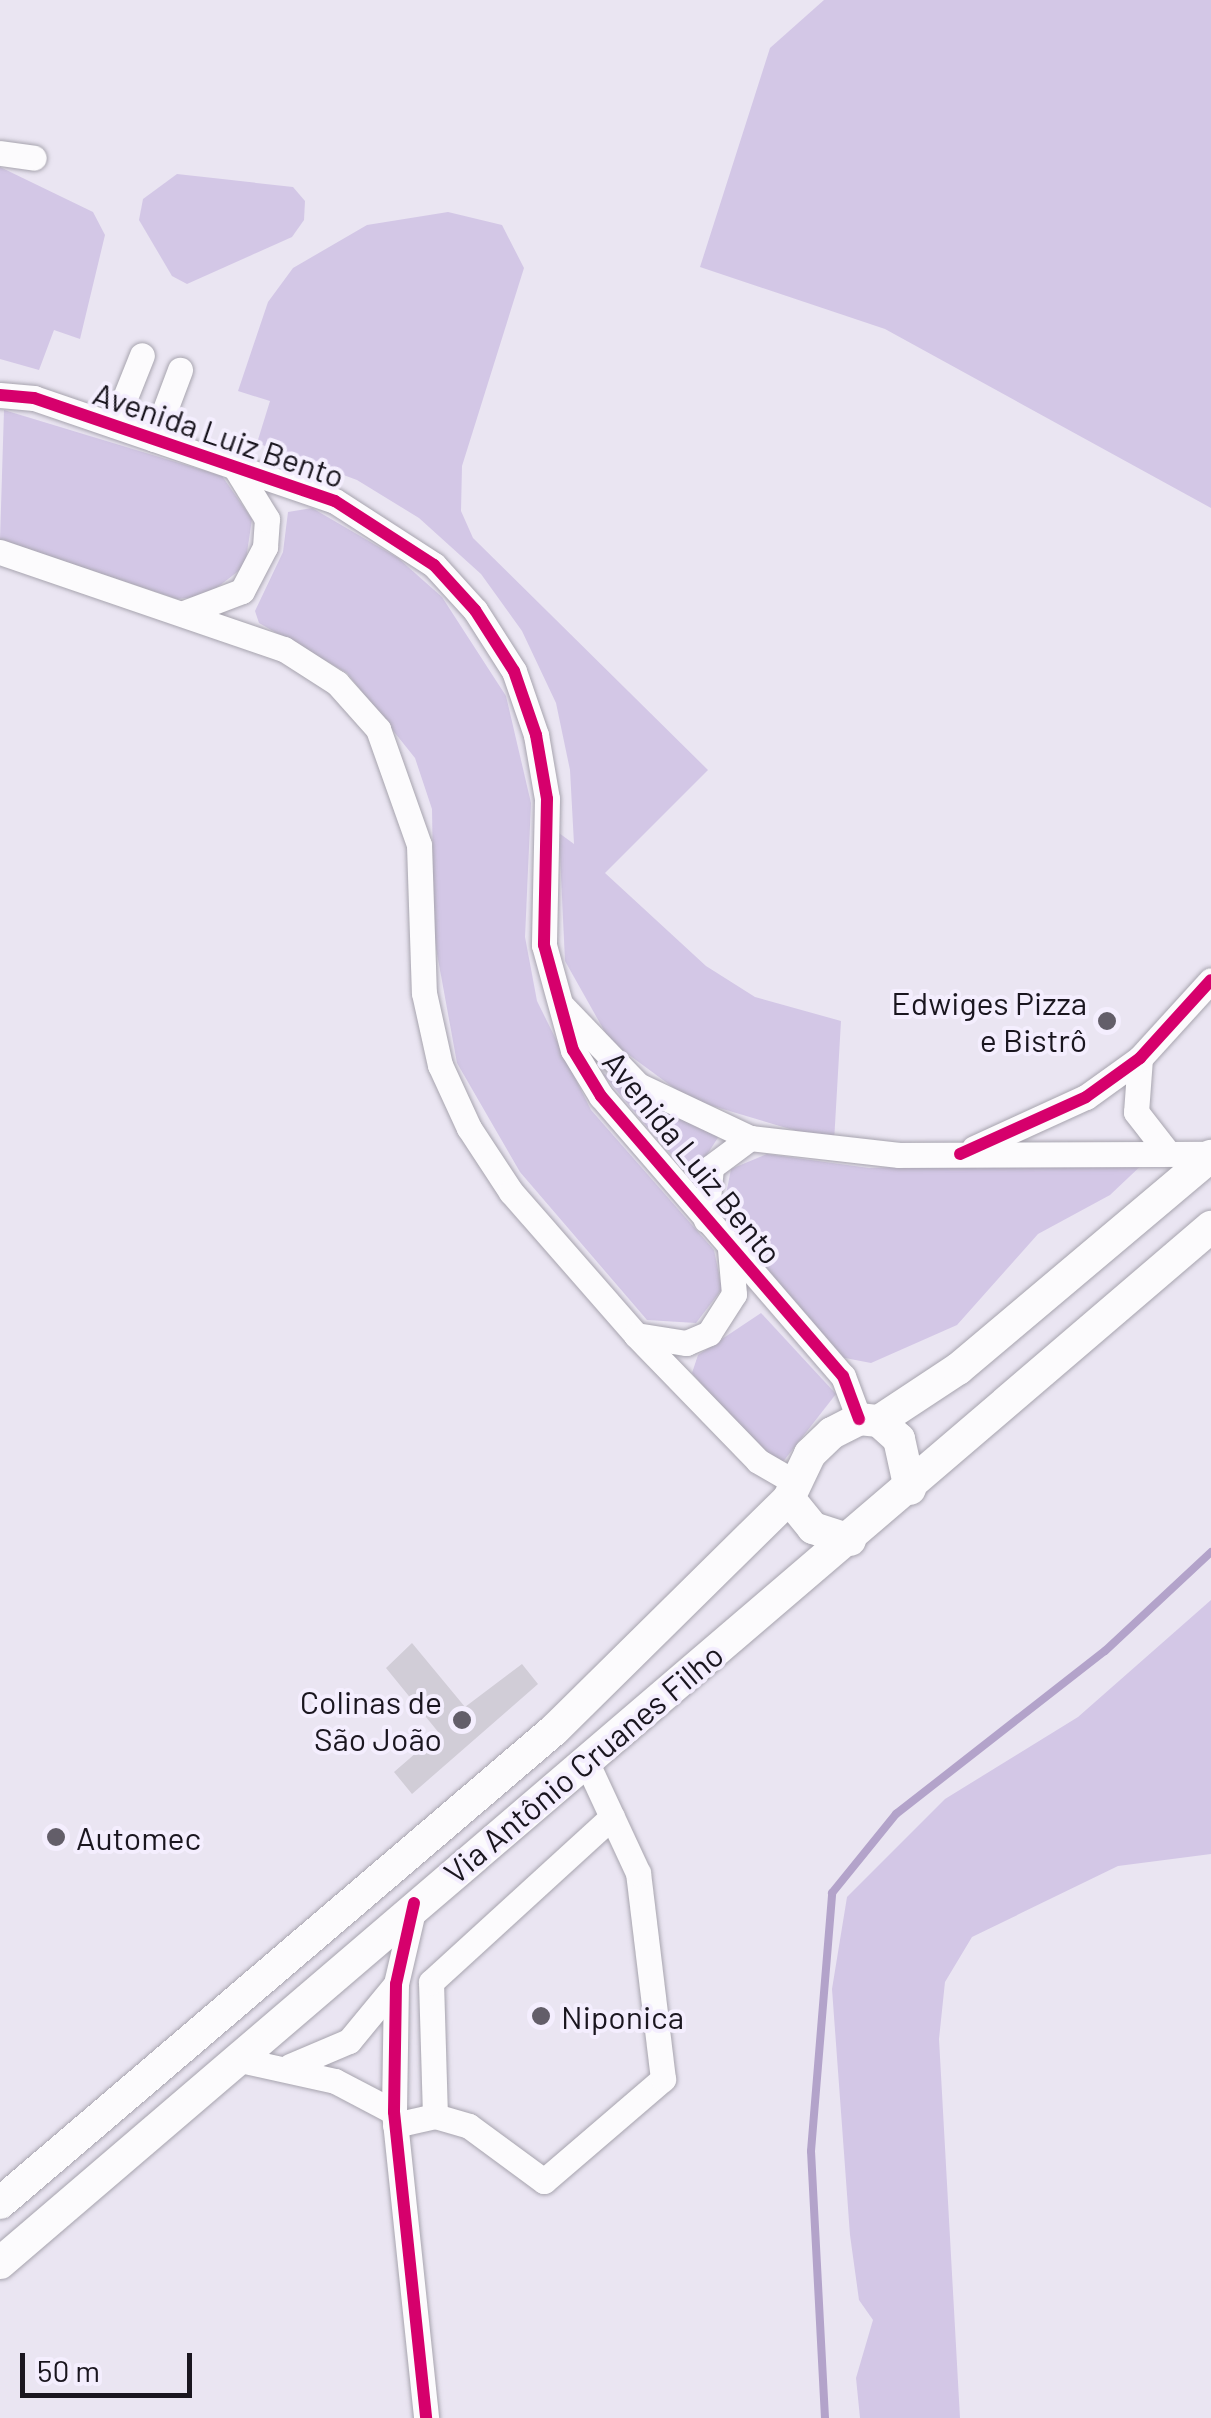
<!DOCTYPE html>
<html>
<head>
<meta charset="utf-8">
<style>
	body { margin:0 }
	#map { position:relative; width:1211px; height:2418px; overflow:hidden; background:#eae5f2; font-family:Barlow,sans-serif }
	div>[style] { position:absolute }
	.green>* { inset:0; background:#d3c7e6 }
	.stream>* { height:8px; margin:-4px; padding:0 4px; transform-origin:4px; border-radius:4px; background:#b3a3ca }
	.building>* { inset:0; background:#d1cdd7 }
	.roads { filter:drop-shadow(0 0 2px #a7a4ae) drop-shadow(0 0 2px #a7a4ae) }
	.minor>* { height:25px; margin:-12.5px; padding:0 12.5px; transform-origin:12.5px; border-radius:12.5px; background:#fcfbfd }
	.major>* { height:32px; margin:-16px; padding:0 16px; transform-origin:16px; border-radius:16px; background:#fcfbfd }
	.cycleway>* { height:12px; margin:-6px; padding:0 6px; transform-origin:6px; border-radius:6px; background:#d6006c }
	.dots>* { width:28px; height:28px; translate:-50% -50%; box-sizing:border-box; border:5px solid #f4eefe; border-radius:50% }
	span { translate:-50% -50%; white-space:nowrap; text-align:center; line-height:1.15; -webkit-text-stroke:8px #f4eefe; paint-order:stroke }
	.street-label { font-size:32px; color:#1a161f }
	.poi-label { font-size:32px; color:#1a161f }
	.right { translate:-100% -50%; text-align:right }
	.left { translate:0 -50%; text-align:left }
	.scale { position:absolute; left:20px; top:2353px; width:172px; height:45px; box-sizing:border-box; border:5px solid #1a161f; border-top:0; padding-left:12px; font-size:30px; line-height:35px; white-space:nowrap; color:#1a161f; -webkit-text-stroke:8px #f4eefe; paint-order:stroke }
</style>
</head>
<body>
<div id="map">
	<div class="green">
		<div style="clip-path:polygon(824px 0,1211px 0,1211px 508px,885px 329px,700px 267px,770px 48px)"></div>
		<div style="clip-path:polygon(0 167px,93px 212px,105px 235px,80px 339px,54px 330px,39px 370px,0 359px)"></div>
		<div style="clip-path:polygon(177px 174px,293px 187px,305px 201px,304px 220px,292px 237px,187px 284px,172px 276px,139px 220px,143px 199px)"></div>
		<div style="clip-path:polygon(448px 212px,502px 225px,524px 268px,462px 466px,461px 511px,473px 538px,708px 770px,605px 873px,706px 966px,755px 997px,841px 1021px,834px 1142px,689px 1099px,610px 1041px,565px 961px,559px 833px,574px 844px,570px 770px,556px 703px,522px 631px,481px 574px,419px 518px,357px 480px,257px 443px,270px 401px,238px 391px,268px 302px,293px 268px,367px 225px)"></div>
		<div style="clip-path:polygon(4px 410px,222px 476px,252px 519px,245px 566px,206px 596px,177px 599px,0 540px)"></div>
		<div style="clip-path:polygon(312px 508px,398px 558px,442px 597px,506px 696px,531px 803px,525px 937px,537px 1001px,591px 1110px,714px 1250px,722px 1289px,696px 1323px,647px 1320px,520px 1172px,457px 1063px,434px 937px,432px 809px,415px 758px,347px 673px,259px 623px,255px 611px,283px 552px,288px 512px)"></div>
		<div style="clip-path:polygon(602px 1073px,719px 1136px,692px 1178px,648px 1128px)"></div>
		<div style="clip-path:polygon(767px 1154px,869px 1168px,1147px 1160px,1110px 1195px,1038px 1234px,957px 1325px,871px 1363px,840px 1357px,722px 1215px,731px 1169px)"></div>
		<div style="clip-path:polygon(761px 1313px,836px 1394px,775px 1472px,692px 1373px,698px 1355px)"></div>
		<div style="clip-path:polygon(1211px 1600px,1211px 1854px,1118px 1866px,972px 1937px,945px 1982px,939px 2039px,960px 2418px,860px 2418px,856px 2378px,873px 2320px,859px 2300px,850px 2235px,832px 1989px,847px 1897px,945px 1799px,1078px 1717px)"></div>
	</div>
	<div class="stream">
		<div style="left:825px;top:2418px;width:267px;rotate:-93deg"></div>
		<div style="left:811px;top:2151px;width:259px;rotate:-85.3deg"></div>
		<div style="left:832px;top:1893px;width:102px;rotate:-51deg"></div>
		<div style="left:896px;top:1814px;width:265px;rotate:-38deg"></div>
		<div style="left:1105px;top:1651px;width:145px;rotate:-43deg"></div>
	</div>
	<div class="building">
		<div style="clip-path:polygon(412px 1643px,465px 1707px,522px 1664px,538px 1684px,412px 1794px,394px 1772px,439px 1733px,386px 1668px)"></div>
	</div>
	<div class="roads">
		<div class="minor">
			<div style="left:0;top:153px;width:34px;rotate:8deg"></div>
			<div style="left:0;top:395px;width:34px;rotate:5deg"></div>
			<div style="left:34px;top:398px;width:318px;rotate:18.9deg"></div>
			<div style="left:335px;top:501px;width:118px;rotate:32.9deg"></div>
			<div style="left:434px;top:565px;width:61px;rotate:47.7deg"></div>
			<div style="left:475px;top:610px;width:72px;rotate:57.4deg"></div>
			<div style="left:514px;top:671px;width:68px;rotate:71deg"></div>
			<div style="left:536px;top:735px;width:65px;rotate:80.2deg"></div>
			<div style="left:547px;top:799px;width:146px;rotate:91.2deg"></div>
			<div style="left:544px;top:945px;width:109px;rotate:74.6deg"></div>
			<div style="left:573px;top:1050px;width:54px;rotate:58.7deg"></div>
			<div style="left:601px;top:1096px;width:370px;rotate:49.2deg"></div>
			<div style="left:843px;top:1376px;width:46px;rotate:69.6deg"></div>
			<div style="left:114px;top:425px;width:75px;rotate:-68.2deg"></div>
			<div style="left:154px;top:439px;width:74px;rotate:-69.4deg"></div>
			<div style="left:0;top:552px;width:300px;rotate:18.9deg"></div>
			<div style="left:284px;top:649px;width:63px;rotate:32.7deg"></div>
			<div style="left:337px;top:683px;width:62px;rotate:48.3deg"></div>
			<div style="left:378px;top:729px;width:123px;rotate:70.5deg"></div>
			<div style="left:419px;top:845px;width:148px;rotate:88.1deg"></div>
			<div style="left:424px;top:993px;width:74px;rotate:77.5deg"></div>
			<div style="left:440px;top:1065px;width:69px;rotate:65.3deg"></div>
			<div style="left:469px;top:1128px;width:77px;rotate:56.7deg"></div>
			<div style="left:511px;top:1192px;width:190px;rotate:48.8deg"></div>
			<div style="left:636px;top:1335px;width:175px;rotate:45.9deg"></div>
			<div style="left:758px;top:1461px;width:39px;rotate:30deg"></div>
			<div style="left:184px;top:613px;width:62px;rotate:-20.8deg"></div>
			<div style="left:242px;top:591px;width:50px;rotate:-62.4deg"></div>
			<div style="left:265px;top:547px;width:28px;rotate:-86deg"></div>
			<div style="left:267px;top:519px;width:61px;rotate:-121.6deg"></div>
			<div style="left:563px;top:1007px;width:108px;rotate:46.1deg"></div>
			<div style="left:638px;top:1085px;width:124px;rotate:25.3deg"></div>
			<div style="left:750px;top:1138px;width:150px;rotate:6.5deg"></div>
			<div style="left:899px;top:1155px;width:312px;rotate:-0.2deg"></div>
			<div style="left:1140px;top:1058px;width:54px;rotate:94.2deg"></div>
			<div style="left:1136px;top:1112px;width:46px;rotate:52.1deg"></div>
			<div style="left:974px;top:1148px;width:123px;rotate:-24.5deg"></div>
			<div style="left:1086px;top:1097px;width:67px;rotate:-35.8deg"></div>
			<div style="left:1140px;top:1058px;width:105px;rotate:-47.7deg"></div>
			<div style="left:706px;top:1220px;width:53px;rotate:-84.6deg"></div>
			<div style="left:711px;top:1167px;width:49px;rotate:-36.6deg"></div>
			<div style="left:636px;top:1335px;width:51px;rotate:9.1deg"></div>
			<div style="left:686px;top:1343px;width:25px;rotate:-23deg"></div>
			<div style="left:709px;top:1333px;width:46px;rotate:-57.3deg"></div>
			<div style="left:734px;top:1294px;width:45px;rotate:-95.1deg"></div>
			<div style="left:414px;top:1907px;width:79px;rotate:103.2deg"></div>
			<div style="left:396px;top:1984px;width:128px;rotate:90.9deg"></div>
			<div style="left:394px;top:2112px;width:308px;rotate:84deg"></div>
			<div style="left:236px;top:2059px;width:101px;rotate:12.5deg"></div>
			<div style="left:335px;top:2081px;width:67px;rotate:27.7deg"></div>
			<div style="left:290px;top:2066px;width:64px;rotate:-23deg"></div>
			<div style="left:349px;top:2041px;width:74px;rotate:-50.5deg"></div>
			<div style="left:435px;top:2116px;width:134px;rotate:-91.7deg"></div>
			<div style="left:431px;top:1982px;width:245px;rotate:-42.4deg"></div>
			<div style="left:395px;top:2125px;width:41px;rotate:-12.7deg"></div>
			<div style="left:435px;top:2116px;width:35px;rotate:16deg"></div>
			<div style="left:469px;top:2126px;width:93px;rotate:36.3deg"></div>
			<div style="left:544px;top:2181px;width:157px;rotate:-40.6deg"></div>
			<div style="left:663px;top:2079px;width:208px;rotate:-96.9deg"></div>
			<div style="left:638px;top:1873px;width:121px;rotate:-114.9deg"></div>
		</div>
		<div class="major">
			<div style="left:879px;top:1421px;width:95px;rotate:-33.4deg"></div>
			<div style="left:958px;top:1369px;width:331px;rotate:-40.1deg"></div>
			<div style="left:850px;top:1540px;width:39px;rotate:-162deg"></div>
			<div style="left:813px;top:1528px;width:38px;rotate:-129deg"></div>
			<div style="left:789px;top:1498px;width:49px;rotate:-64.5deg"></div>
			<div style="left:810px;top:1454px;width:30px;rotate:-44deg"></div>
			<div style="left:832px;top:1433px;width:30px;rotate:-27deg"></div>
			<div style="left:859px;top:1419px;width:20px;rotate:6deg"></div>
			<div style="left:879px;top:1421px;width:27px;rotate:42deg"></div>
			<div style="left:899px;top:1439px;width:51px;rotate:77.6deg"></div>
			<div style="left:0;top:2203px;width:728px;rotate:-40.49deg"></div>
			<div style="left:554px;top:1730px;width:330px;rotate:-44.6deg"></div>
			<div style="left:0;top:2263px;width:1594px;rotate:-40.55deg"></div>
		</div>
	</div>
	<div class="cycleway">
		<div style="left:0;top:395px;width:34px;rotate:5deg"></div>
		<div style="left:34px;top:398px;width:318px;rotate:18.9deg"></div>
		<div style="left:335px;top:501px;width:118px;rotate:32.9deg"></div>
		<div style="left:434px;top:565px;width:61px;rotate:47.7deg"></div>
		<div style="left:475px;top:610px;width:72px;rotate:57.4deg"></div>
		<div style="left:514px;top:671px;width:68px;rotate:71deg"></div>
		<div style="left:536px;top:735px;width:65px;rotate:80.2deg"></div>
		<div style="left:547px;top:799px;width:146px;rotate:91.2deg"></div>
		<div style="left:544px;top:945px;width:109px;rotate:74.6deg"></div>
		<div style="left:573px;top:1050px;width:54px;rotate:58.7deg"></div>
		<div style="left:601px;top:1096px;width:370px;rotate:49.2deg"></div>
		<div style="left:843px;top:1376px;width:46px;rotate:69.6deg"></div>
		<div style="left:960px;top:1154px;width:138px;rotate:-24.3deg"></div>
		<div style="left:1086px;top:1097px;width:67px;rotate:-35.8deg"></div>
		<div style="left:1140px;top:1058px;width:105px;rotate:-47.7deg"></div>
		<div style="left:414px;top:1903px;width:83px;rotate:102.5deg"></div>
		<div style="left:396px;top:1984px;width:128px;rotate:90.9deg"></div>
		<div style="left:394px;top:2112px;width:308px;rotate:84deg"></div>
	</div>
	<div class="dots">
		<div style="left:1107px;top:1021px;background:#635e69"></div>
		<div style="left:462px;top:1720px;background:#635e69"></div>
		<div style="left:56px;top:1837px;background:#635e69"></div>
		<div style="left:541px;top:2016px;background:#635e69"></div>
	</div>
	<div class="street-label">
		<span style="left:219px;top:434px;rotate:19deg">Avenida Luiz Bento</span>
		<span style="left:693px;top:1157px;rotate:51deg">Avenida Luiz Bento</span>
		<span style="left:583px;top:1763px;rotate:-40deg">Via Antônio Cruanes Filho</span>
	</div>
	<div class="poi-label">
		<span class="right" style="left:1087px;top:1021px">Edwiges Pizza<br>e Bistrô</span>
		<span class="right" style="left:442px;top:1720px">Colinas de<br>São João</span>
		<span class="left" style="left:76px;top:1837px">Automec</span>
		<span class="left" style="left:561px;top:2016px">Niponica</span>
	</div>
	<div class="scale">50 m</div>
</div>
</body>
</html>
